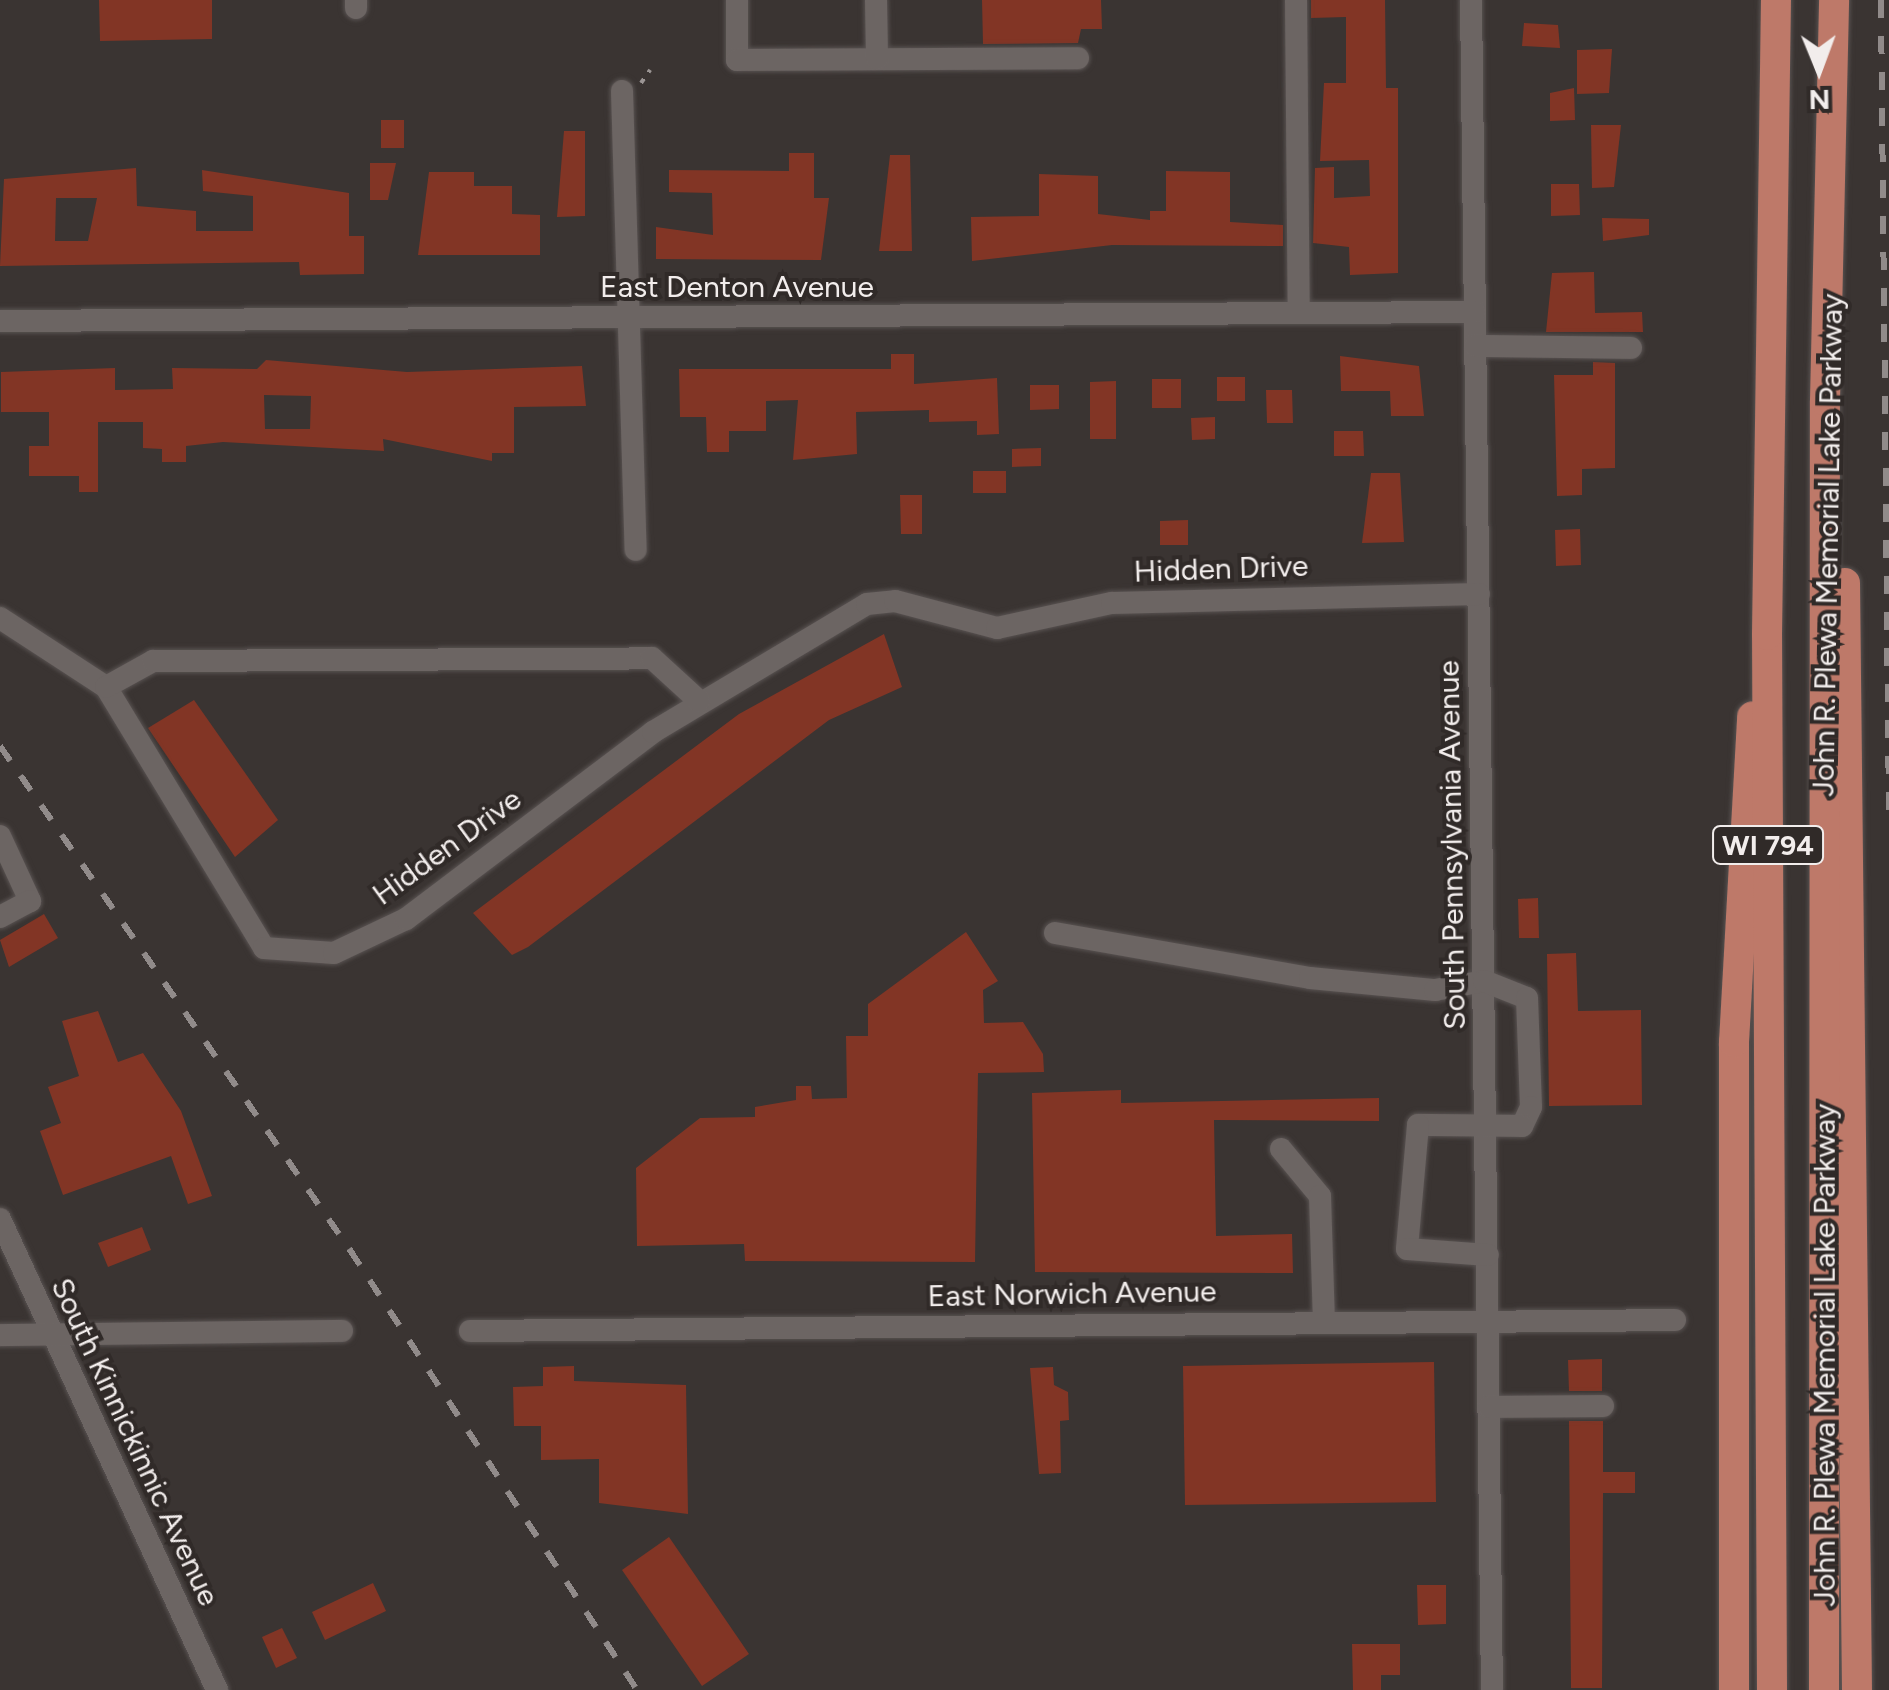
<!DOCTYPE html>
<html>
<head>
<meta charset="utf-8">
<style>
	body { margin:0 }
	#map { position:relative; width:1889px; height:1690px; overflow:hidden; background:#3a3432; font-family:Figtree,sans-serif }
	div>[style] { position:absolute }
	.building>* { inset:0; background:#823525 }
	.path>* { height:4px; margin-top:-2px; transform-origin:0; background:repeating-linear-gradient(90deg,#9b9594 0 5px,transparent 0 13px) }
	.roads { filter:drop-shadow(0 0 2px #585251) drop-shadow(0 0 2px #585251) }
	.minor>* { height:22px; margin:-11px; padding:0 11px; transform-origin:11px; border-radius:11px; background:#6c6563 }
	.major>* { height:30px; margin:-15px; padding:0 15px; transform-origin:15px; border-radius:15px; background:#be7969 }
	.rail>* { height:6px; margin-top:-3px; transform-origin:0; background:repeating-linear-gradient(90deg,#918b8a 0 18px,transparent 0 36px) }
	span { translate:-50% -50%; white-space:nowrap; text-align:center; line-height:1.15; -webkit-text-stroke:8px #302a28; paint-order:stroke }
	.shield-label span { padding:2px 8px; background:#302a28; border:2px solid; border-radius:8px; -webkit-text-stroke-width:0 }
	.shield-label { font-size:28px; color:#f2edec; font-weight:700 }
	.street-label { font-size:30px; color:#f2edec }
	.north { position:absolute; left:1769px; top:20px; width:100px; height:100px; -webkit-text-stroke:8px #302a28; paint-order:stroke; rotate:179deg; font-size:28px; font-weight:700; line-height:40px; text-align:center; color:#f2edec }
	.north::after { content:''; display:block; margin:auto; width:35px; height:45px; background:#f2edec; clip-path:polygon(50% 0,100% 100%,50% 72%,0 100%) }
</style>
</head>
<body>
<div id="map">
	<div class="building">
		<div style="clip-path:polygon(99px 0,212px 0,212px 39px,100px 41px)"></div>
		<div style="clip-path:polygon(982px 0,1101px 0,1102px 29px,1081px 29px,1078px 43px,983px 44px)"></div>
		<div style="clip-path:polygon(1311px 0,1385px 0,1386px 88px,1398px 88px,1398px 273px,1350px 275px,1349px 247px,1313px 243px,1315px 168px,1334px 167px,1334px 198px,1370px 196px,1369px 160px,1320px 161px,1324px 83px,1346px 83px,1346px 17px,1311px 18px)"></div>
		<div style="clip-path:polygon(1524px 23px,1558px 25px,1560px 48px,1522px 46px)"></div>
		<div style="clip-path:polygon(1612px 49px,1609px 93px,1577px 94px,1577px 50px)"></div>
		<div style="clip-path:polygon(1574px 88px,1575px 120px,1550px 121px,1550px 93px)"></div>
		<div style="clip-path:polygon(381px 120px,404px 120px,404px 148px,381px 148px)"></div>
		<div style="clip-path:polygon(1591px 125px,1621px 125px,1614px 187px,1592px 188px)"></div>
		<div style="clip-path:polygon(564px 131px,585px 131px,585px 216px,557px 217px)"></div>
		<div style="clip-path:polygon(789px 153px,814px 153px,814px 198px,829px 198px,821px 260px,656px 259px,656px 227px,713px 235px,712px 193px,669px 192px,669px 170px,789px 171px)"></div>
		<div style="clip-path:polygon(890px 155px,910px 155px,912px 251px,879px 251px)"></div>
		<div style="clip-path:polygon(370px 163px,396px 163px,388px 200px,370px 200px)"></div>
		<div style="clip-path:polygon(evenodd,136px 168px,137px 206px,196px 211px,196px 231px,253px 231px,253px 196px,203px 191px,202px 170px,349px 193px,349px 236px,364px 236px,364px 274px,300px 275px,299px 262px,0 266px,4px 179px,136px 168px,56px 198px,97px 198px,88px 241px,55px 241px,56px 198px)"></div>
		<div style="clip-path:polygon(1166px 171px,1230px 172px,1230px 222px,1283px 225px,1283px 246px,1112px 245px,972px 261px,971px 217px,1039px 216px,1039px 174px,1098px 176px,1098px 214px,1150px 220px,1150px 211px,1166px 211px)"></div>
		<div style="clip-path:polygon(429px 172px,474px 172px,474px 186px,512px 186px,512px 214px,540px 215px,540px 255px,418px 255px)"></div>
		<div style="clip-path:polygon(1551px 184px,1579px 184px,1580px 215px,1551px 216px)"></div>
		<div style="clip-path:polygon(1602px 218px,1649px 219px,1649px 235px,1603px 241px)"></div>
		<div style="clip-path:polygon(1594px 272px,1595px 313px,1642px 312px,1643px 332px,1546px 332px,1552px 273px)"></div>
		<div style="clip-path:polygon(891px 354px,914px 354px,914px 384px,997px 378px,999px 434px,977px 435px,977px 421px,929px 422px,929px 410px,856px 412px,857px 454px,793px 460px,798px 400px,766px 401px,766px 431px,729px 431px,729px 452px,707px 452px,706px 417px,680px 417px,679px 369px,891px 369px)"></div>
		<div style="clip-path:polygon(1340px 356px,1419px 366px,1424px 416px,1391px 416px,1390px 391px,1341px 391px)"></div>
		<div style="clip-path:polygon(evenodd,266px 360px,407px 372px,582px 366px,586px 406px,514px 407px,514px 453px,492px 453px,492px 461px,383px 439px,384px 451px,223px 442px,186px 446px,186px 462px,162px 462px,162px 449px,143px 448px,143px 422px,98px 422px,98px 492px,79px 492px,79px 476px,29px 476px,29px 446px,49px 446px,49px 412px,1px 412px,1px 372px,115px 368px,115px 390px,173px 389px,172px 368px,257px 369px,266px 360px,264px 395px,311px 396px,310px 429px,265px 429px,264px 395px)"></div>
		<div style="clip-path:polygon(1593px 362px,1615px 363px,1615px 468px,1582px 469px,1582px 495px,1557px 496px,1554px 375px,1593px 375px)"></div>
		<div style="clip-path:polygon(1217px 377px,1245px 377px,1245px 401px,1217px 401px)"></div>
		<div style="clip-path:polygon(1152px 379px,1181px 379px,1181px 408px,1152px 408px)"></div>
		<div style="clip-path:polygon(1116px 381px,1116px 439px,1090px 439px,1090px 382px)"></div>
		<div style="clip-path:polygon(1030px 385px,1059px 385px,1059px 409px,1030px 410px)"></div>
		<div style="clip-path:polygon(1266px 390px,1292px 390px,1293px 423px,1267px 423px)"></div>
		<div style="clip-path:polygon(1215px 417px,1215px 439px,1192px 440px,1191px 418px)"></div>
		<div style="clip-path:polygon(1334px 431px,1363px 431px,1364px 456px,1334px 456px)"></div>
		<div style="clip-path:polygon(1041px 448px,1041px 466px,1012px 467px,1012px 449px)"></div>
		<div style="clip-path:polygon(973px 471px,1006px 471px,1006px 493px,973px 493px)"></div>
		<div style="clip-path:polygon(1371px 473px,1400px 473px,1404px 542px,1362px 543px)"></div>
		<div style="clip-path:polygon(900px 495px,922px 495px,922px 534px,901px 534px)"></div>
		<div style="clip-path:polygon(1188px 520px,1188px 545px,1160px 545px,1160px 521px)"></div>
		<div style="clip-path:polygon(1580px 529px,1581px 565px,1556px 566px,1555px 530px)"></div>
		<div style="clip-path:polygon(884px 634px,902px 687px,829px 720px,528px 947px,512px 955px,473px 913px,739px 714px)"></div>
		<div style="clip-path:polygon(194px 700px,278px 820px,235px 857px,148px 728px)"></div>
		<div style="clip-path:polygon(1538px 898px,1539px 938px,1519px 938px,1518px 899px)"></div>
		<div style="clip-path:polygon(44px 914px,58px 938px,9px 967px,0 940px)"></div>
		<div style="clip-path:polygon(966px 932px,998px 981px,983px 990px,984px 1023px,1023px 1022px,1043px 1054px,1044px 1072px,978px 1073px,975px 1262px,745px 1261px,744px 1244px,637px 1246px,636px 1168px,700px 1118px,755px 1117px,755px 1107px,796px 1100px,796px 1086px,811px 1086px,812px 1099px,847px 1098px,846px 1036px,868px 1036px,868px 1004px)"></div>
		<div style="clip-path:polygon(1576px 953px,1578px 1011px,1641px 1010px,1642px 1105px,1549px 1106px,1547px 954px)"></div>
		<div style="clip-path:polygon(98px 1011px,118px 1062px,143px 1053px,181px 1111px,212px 1196px,188px 1204px,171px 1156px,63px 1195px,40px 1131px,61px 1123px,48px 1087px,79px 1076px,62px 1021px)"></div>
		<div style="clip-path:polygon(1121px 1090px,1121px 1103px,1379px 1098px,1379px 1121px,1214px 1120px,1216px 1236px,1292px 1234px,1293px 1273px,1035px 1272px,1032px 1093px)"></div>
		<div style="clip-path:polygon(142px 1227px,151px 1250px,108px 1267px,98px 1243px)"></div>
		<div style="clip-path:polygon(1602px 1359px,1602px 1391px,1569px 1391px,1568px 1360px)"></div>
		<div style="clip-path:polygon(1434px 1362px,1436px 1502px,1185px 1505px,1183px 1366px)"></div>
		<div style="clip-path:polygon(574px 1366px,574px 1381px,686px 1385px,688px 1514px,599px 1503px,599px 1459px,541px 1460px,541px 1426px,514px 1426px,513px 1387px,543px 1386px,543px 1367px)"></div>
		<div style="clip-path:polygon(1053px 1367px,1054px 1385px,1068px 1392px,1069px 1420px,1060px 1421px,1061px 1473px,1039px 1474px,1030px 1368px)"></div>
		<div style="clip-path:polygon(1569px 1421px,1603px 1421px,1603px 1472px,1635px 1472px,1635px 1493px,1603px 1493px,1602px 1688px,1571px 1688px)"></div>
		<div style="clip-path:polygon(669px 1537px,749px 1654px,702px 1686px,622px 1570px)"></div>
		<div style="clip-path:polygon(373px 1583px,386px 1611px,325px 1640px,312px 1612px)"></div>
		<div style="clip-path:polygon(1417px 1585px,1446px 1585px,1446px 1624px,1418px 1625px)"></div>
		<div style="clip-path:polygon(282px 1628px,297px 1658px,276px 1668px,262px 1637px)"></div>
		<div style="clip-path:polygon(1352px 1644px,1400px 1644px,1400px 1675px,1381px 1675px,1381px 1690px,1353px 1690px)"></div>
	</div>
	<div class="path">
		<div style="left:641px;top:83px;width:16px;rotate:-55deg"></div>
	</div>
	<div class="roads">
		<div class="minor">
			<div style="left:737px;top:0;width:60px;rotate:90deg"></div>
			<div style="left:737px;top:60px;width:341px;rotate:-0.3deg"></div>
			<div style="left:876px;top:0;width:59px;rotate:89deg"></div>
			<div style="left:1296px;top:0;width:313px;rotate:89.5deg"></div>
			<div style="left:1471px;top:0;width:1690px;rotate:89.29deg"></div>
			<div style="left:356px;top:8px;width:8px;rotate:-90deg"></div>
			<div style="left:622px;top:91px;width:459px;rotate:88.3deg"></div>
			<div style="left:0;top:321px;width:1475px;rotate:-0.35deg"></div>
			<div style="left:1475px;top:346px;width:156px;rotate:0.7deg"></div>
			<div style="left:0;top:618px;width:126px;rotate:33.1deg"></div>
			<div style="left:106px;top:687px;width:305px;rotate:58.8deg"></div>
			<div style="left:264px;top:948px;width:70px;rotate:4.1deg"></div>
			<div style="left:334px;top:953px;width:80px;rotate:-25.3deg"></div>
			<div style="left:406px;top:919px;width:310px;rotate:-37.1deg"></div>
			<div style="left:653px;top:732px;width:249px;rotate:-30.9deg"></div>
			<div style="left:867px;top:604px;width:28px;rotate:-6deg"></div>
			<div style="left:895px;top:601px;width:106px;rotate:14.8deg"></div>
			<div style="left:997px;top:628px;width:118px;rotate:-12.3deg"></div>
			<div style="left:1112px;top:603px;width:367px;rotate:-1.4deg"></div>
			<div style="left:106px;top:687px;width:54px;rotate:-29deg"></div>
			<div style="left:153px;top:661px;width:499px;rotate:-0.3deg"></div>
			<div style="left:652px;top:658px;width:64px;rotate:42.5deg"></div>
			<div style="left:0;top:836px;width:72px;rotate:65.2deg"></div>
			<div style="left:30px;top:901px;width:34px;rotate:152deg"></div>
			<div style="left:1055px;top:933px;width:259px;rotate:10deg"></div>
			<div style="left:1310px;top:978px;width:126px;rotate:5.5deg"></div>
			<div style="left:1435px;top:990px;width:50px;rotate:-10.4deg"></div>
			<div style="left:1484px;top:981px;width:46px;rotate:21.6deg"></div>
			<div style="left:1527px;top:998px;width:109px;rotate:87.9deg"></div>
			<div style="left:1531px;top:1107px;width:21px;rotate:115deg"></div>
			<div style="left:1522px;top:1126px;width:104px;rotate:-179.4deg"></div>
			<div style="left:1418px;top:1125px;width:124px;rotate:95.1deg"></div>
			<div style="left:1407px;top:1249px;width:81px;rotate:4.2deg"></div>
			<div style="left:1281px;top:1149px;width:61px;rotate:50.3deg"></div>
			<div style="left:1320px;top:1196px;width:125px;rotate:88.2deg"></div>
			<div style="left:0;top:1219px;width:519px;rotate:65.26deg"></div>
			<div style="left:470px;top:1331px;width:1205px;rotate:-0.52deg"></div>
			<div style="left:0;top:1335px;width:342px;rotate:-0.7deg"></div>
			<div style="left:1489px;top:1407px;width:114px;rotate:-0.5deg"></div>
		</div>
		<div class="major">
			<div style="left:1845px;top:583px;width:1107px;rotate:89.38deg"></div>
			<div style="left:1734px;top:1690px;width:648px;rotate:-90deg"></div>
			<div style="left:1734px;top:1042px;width:326px;rotate:-86.8deg"></div>
			<div style="left:1772px;top:1690px;width:1055px;rotate:-90.27deg"></div>
			<div style="left:1767px;top:635px;width:635px;rotate:-89.19deg"></div>
			<div style="left:1824px;top:1690px;width:1289px;rotate:-89.96deg"></div>
			<div style="left:1825px;top:401px;width:401px;rotate:-88.7deg"></div>
		</div>
	</div>
	<div class="rail">
		<div style="left:1881px;top:0;width:817px;rotate:89.44deg"></div>
		<div style="left:0;top:746px;width:614px;rotate:55.22deg"></div>
		<div style="left:350px;top:1250px;width:525px;rotate:56.88deg"></div>
	</div>
	<div class="shield-label">
		<span style="left:1768px;top:845px">WI 794</span>
	</div>
	<div class="street-label">
		<span style="left:737px;top:287px">East Denton Avenue</span>
		<span style="left:1828px;top:545px;rotate:-89deg">John R. Plewa Memorial Lake Parkway</span>
		<span style="left:1221px;top:569px;rotate:-2deg">Hidden Drive</span>
		<span style="left:1452px;top:845px;rotate:-91deg">South Pennsylvania Avenue</span>
		<span style="left:447px;top:847px;rotate:-36deg">Hidden Drive</span>
		<span style="left:1072px;top:1294px;rotate:-1deg">East Norwich Avenue</span>
		<span style="left:1825px;top:1355px;rotate:-90deg">John R. Plewa Memorial Lake Parkway</span>
		<span style="left:135px;top:1442px;rotate:65deg">South Kinnickinnic Avenue</span>
	</div>
	<div class="north">N</div>
</div>
</body>
</html>
